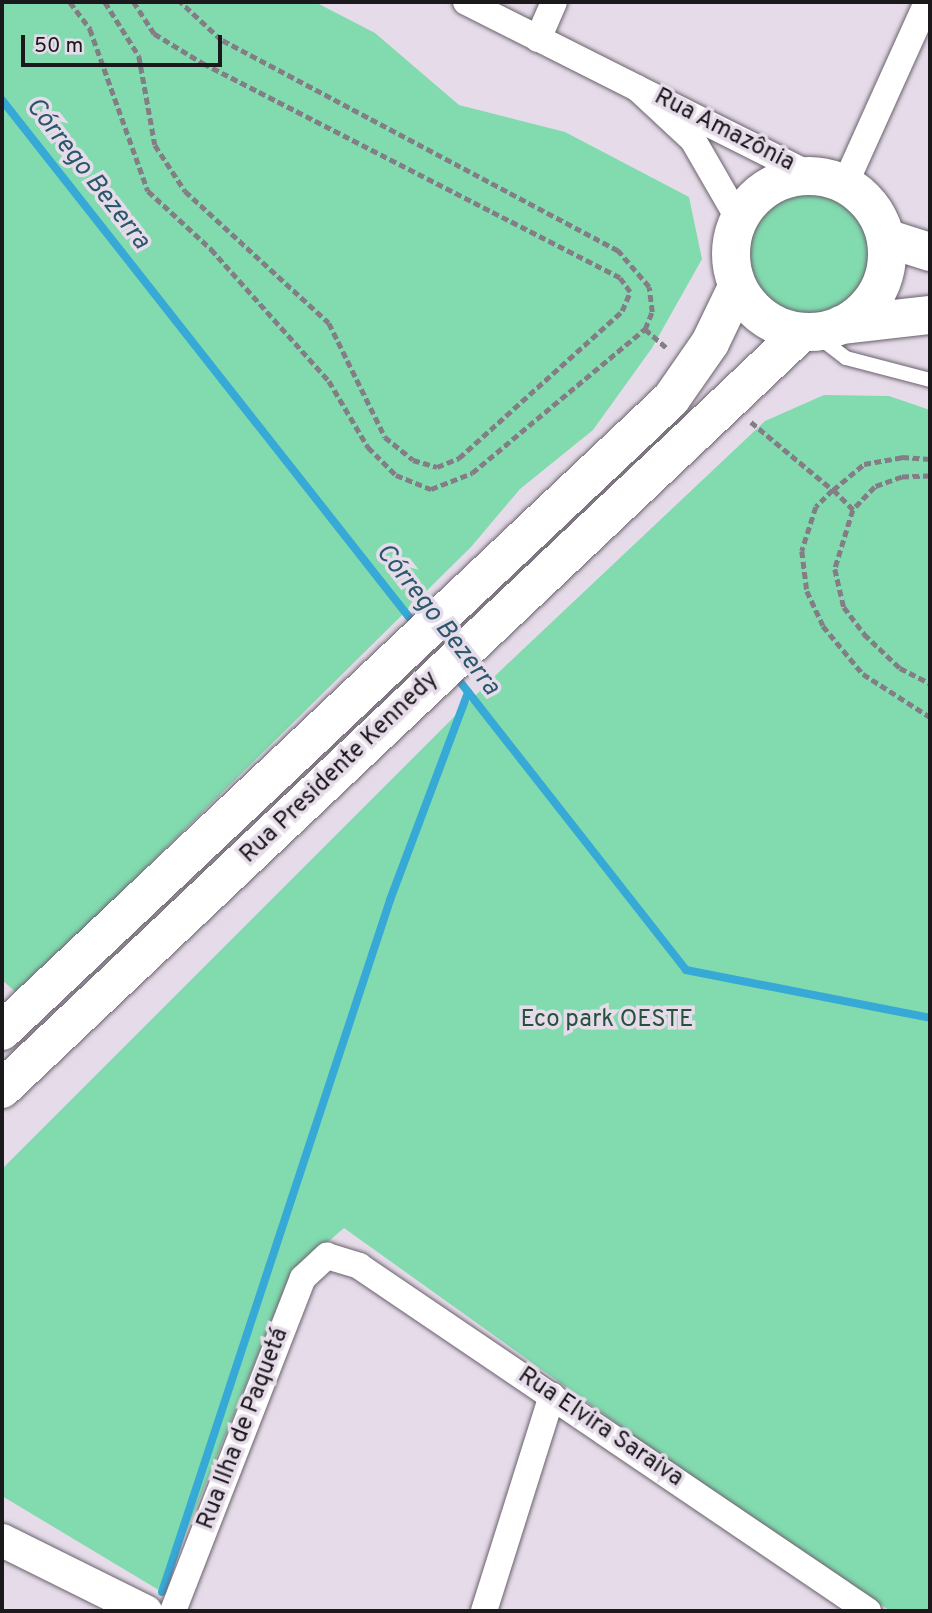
<!DOCTYPE html>
<html>
<head>
<meta charset="utf-8">
<style>
	body { margin:0 }
	#map { position:relative; width:932px; height:1613px; overflow:hidden; background:#e6dce9; font-family:Overpass,sans-serif }
	div>[style] { position:absolute }
	.green>* { inset:0; background:#82daaf }
	.round { border-radius:50% }
	.stream>* { height:8px; margin:-4px; padding:0 4px; transform-origin:4px; border-radius:4px; background:#37a9d7 }
	.path>* { height:4.5px; margin-top:-2.25px; transform-origin:0; background:repeating-linear-gradient(90deg,#837d85 0 7px,transparent 0 10.5px) }
	.roads { filter:drop-shadow(0 0 2px #6a616d) drop-shadow(0 0 2px #6a616d) }
	.service>* { height:14px; margin:-7px; padding:0 7px; transform-origin:7px; border-radius:7px; background:#fff }
	.minor>* { height:26px; margin:-13px; padding:0 13px; transform-origin:13px; border-radius:13px; background:#fff }
	.tertiary>* { height:33px; margin:-16.5px; padding:0 16.5px; transform-origin:16.5px; border-radius:16.5px; background:#fff }
	.secondary>* { height:38px; margin:-19px; padding:0 19px; transform-origin:19px; border-radius:19px; background:#fff }
	.secondary>.ring { margin:-19px; padding:0; box-sizing:content-box; background:none; border:38px solid #fff; border-radius:50% }
	span { translate:-50% -50%; white-space:nowrap; text-align:center; line-height:1.15; -webkit-text-stroke:7px #e6dce9; paint-order:stroke }
	.street-label { font-size:24px; color:#1c191d }
	.park-label { font-size:24px; color:#26513d }
	.water-label { font-size:26px; color:#2a576b; font-style:italic }
	.frame { position:absolute; inset:0; border:4px solid #1c191d; pointer-events:none }
	.scale { position:absolute; left:21px; top:35px; width:201px; height:32px; box-sizing:border-box; border:4px solid #1c191d; border-top:0; padding-left:9px; font-size:21px; line-height:24px; white-space:nowrap; color:#1c191d; -webkit-text-stroke:5px #e6dce9; paint-order:stroke }
</style>
</head>
<body>
<div id="map">
	<div class="green">
		<div style="clip-path:polygon(2px 2px,315px 2px,375px 33px,459px 105px,565px 132px,689px 197px,702px 259px,652px 348px,593px 430px,520px 489px,471px 547px,18px 994px,2px 980px)"></div>
		<div class="round" style="left:744px;top:190px;width:128px;height:128px"></div>
		<div style="clip-path:polygon(824px 395px,889px 396px,930px 410px,930px 1611px,891px 1611px,816px 1566px,344px 1228px,290px 1275px,162px 1592px,2px 1496px,2px 1169px,499px 672px,765px 421px)"></div>
	</div>
	<div class="stream">
		<div style="left:2px;top:100px;width:669px;rotate:51.79deg"></div>
		<div style="left:454px;top:674px;width:376px;rotate:51.9deg"></div>
		<div style="left:686px;top:970px;width:249px;rotate:11.1deg"></div>
		<div style="left:162px;top:1592px;width:729px;rotate:-71.76deg"></div>
		<div style="left:390px;top:900px;width:222px;rotate:-69.4deg"></div>
	</div>
	<div class="path">
		<div style="left:70px;top:2px;width:34px;rotate:53deg"></div>
		<div style="left:90px;top:29px;width:172px;rotate:70.3deg"></div>
		<div style="left:148px;top:191px;width:86px;rotate:42.6deg"></div>
		<div style="left:211px;top:249px;width:177px;rotate:48.2deg"></div>
		<div style="left:329px;top:381px;width:77px;rotate:59.4deg"></div>
		<div style="left:368px;top:447px;width:40px;rotate:45deg"></div>
		<div style="left:396px;top:475px;width:38px;rotate:22deg"></div>
		<div style="left:431px;top:489px;width:44px;rotate:-21.3deg"></div>
		<div style="left:472px;top:473px;width:225px;rotate:-39.8deg"></div>
		<div style="left:645px;top:329px;width:18px;rotate:-68deg"></div>
		<div style="left:652px;top:312px;width:25px;rotate:-97deg"></div>
		<div style="left:649px;top:287px;width:48px;rotate:-130.7deg"></div>
		<div style="left:618px;top:251px;width:450px;rotate:-152deg"></div>
		<div style="left:221px;top:40px;width:56px;rotate:-137.2deg"></div>
		<div style="left:105px;top:2px;width:64px;rotate:57.8deg"></div>
		<div style="left:139px;top:56px;width:90px;rotate:79.8deg"></div>
		<div style="left:155px;top:145px;width:55px;rotate:56.9deg"></div>
		<div style="left:185px;top:191px;width:195px;rotate:42.5deg"></div>
		<div style="left:329px;top:323px;width:127px;rotate:63.8deg"></div>
		<div style="left:385px;top:437px;width:36px;rotate:39deg"></div>
		<div style="left:413px;top:460px;width:25px;rotate:16deg"></div>
		<div style="left:437px;top:467px;width:24px;rotate:-22deg"></div>
		<div style="left:459px;top:458px;width:219px;rotate:-42deg"></div>
		<div style="left:622px;top:311px;width:21px;rotate:-67deg"></div>
		<div style="left:630px;top:292px;width:17px;rotate:-126deg"></div>
		<div style="left:620px;top:278px;width:466px;rotate:-152.8deg"></div>
		<div style="left:205px;top:65px;width:60px;rotate:-148.7deg"></div>
		<div style="left:154px;top:34px;width:38px;rotate:-123deg"></div>
		<div style="left:645px;top:329px;width:30px;rotate:41deg"></div>
		<div style="left:751px;top:422px;width:107px;rotate:39.7deg"></div>
		<div style="left:833px;top:490px;width:24px;rotate:135deg"></div>
		<div style="left:816px;top:507px;width:46px;rotate:107.7deg"></div>
		<div style="left:802px;top:551px;width:40px;rotate:82.9deg"></div>
		<div style="left:807px;top:591px;width:38px;rotate:65deg"></div>
		<div style="left:823px;top:626px;width:62px;rotate:50.2deg"></div>
		<div style="left:863px;top:674px;width:80px;rotate:32.7deg"></div>
		<div style="left:930px;top:476px;width:28px;rotate:178deg"></div>
		<div style="left:902px;top:477px;width:29px;rotate:160deg"></div>
		<div style="left:875px;top:487px;width:32px;rotate:134deg"></div>
		<div style="left:853px;top:510px;width:62px;rotate:107deg"></div>
		<div style="left:835px;top:569px;width:39px;rotate:77deg"></div>
		<div style="left:844px;top:607px;width:34px;rotate:53deg"></div>
		<div style="left:864px;top:634px;width:50px;rotate:43.4deg"></div>
		<div style="left:900px;top:668px;width:34px;rotate:27deg"></div>
		<div style="left:853px;top:510px;width:28px;rotate:-135deg"></div>
		<div style="left:833px;top:490px;width:40px;rotate:-40deg"></div>
		<div style="left:864px;top:464px;width:39px;rotate:-10deg"></div>
		<div style="left:902px;top:457px;width:28px;rotate:4deg"></div>
	</div>
	<div class="roads">
		<div class="service">
			<div style="left:812px;top:332px;width:43px;rotate:37.4deg"></div>
			<div style="left:846px;top:358px;width:87px;rotate:14.7deg"></div>
		</div>
		<div class="minor">
			<div style="left:466px;top:2px;width:191px;rotate:26.7deg"></div>
			<div style="left:538px;top:39px;width:40px;rotate:-66.6deg"></div>
			<div style="left:845px;top:184px;width:200px;rotate:-65.7deg"></div>
			<div style="left:738px;top:218px;width:90px;rotate:-120deg"></div>
			<div style="left:693px;top:140px;width:76px;rotate:-137.1deg"></div>
			<div style="left:637px;top:88px;width:195px;rotate:26.6deg"></div>
			<div style="left:173px;top:1611px;width:357px;rotate:-68.7deg"></div>
			<div style="left:303px;top:1278px;width:33px;rotate:-43deg"></div>
			<div style="left:327px;top:1256px;width:34px;rotate:17deg"></div>
			<div style="left:359px;top:1266px;width:615px;rotate:34.13deg"></div>
			<div style="left:484px;top:1611px;width:226px;rotate:-72.5deg"></div>
		</div>
		<div class="tertiary">
			<div style="left:2px;top:1540px;width:160px;rotate:26.4deg"></div>
		</div>
		<div class="secondary">
			<div class="ring" style="left:731px;top:176px;width:118px;height:118px"></div>
			<div style="left:886px;top:238px;width:46px;rotate:17.7deg"></div>
			<div style="left:841px;top:325px;width:90px;rotate:-6.4deg"></div>
			<div style="left:2px;top:1031px;width:920px;rotate:-43.37deg"></div>
			<div style="left:671px;top:399px;width:68px;rotate:-55.1deg"></div>
			<div style="left:710px;top:343px;width:62px;rotate:-64.3deg"></div>
			<div style="left:2px;top:1089px;width:1101px;rotate:-43.42deg"></div>
		</div>
	</div>
	<div class="street-label">
		<span style="left:724px;top:131px;rotate:27deg">Rua Amazônia</span>
		<span style="left:340px;top:768px;rotate:-44deg">Rua Presidente Kennedy</span>
		<span style="left:600px;top:1428px;rotate:34deg">Rua Elvira Saraiva</span>
		<span style="left:244px;top:1429px;rotate:-69deg">Rua Ilha de Paquetá</span>
	</div>
	<div class="park-label">
		<span style="left:607px;top:1021px">Eco park OESTE</span>
	</div>
	<div class="water-label">
		<span style="left:87px;top:174px;rotate:52deg">Córrego Bezerra</span>
		<span style="left:437px;top:620px;rotate:52deg">Córrego Bezerra</span>
	</div>
	<div class="frame"></div>
	<div class="scale">50 m</div>
</div>
</body>
</html>
